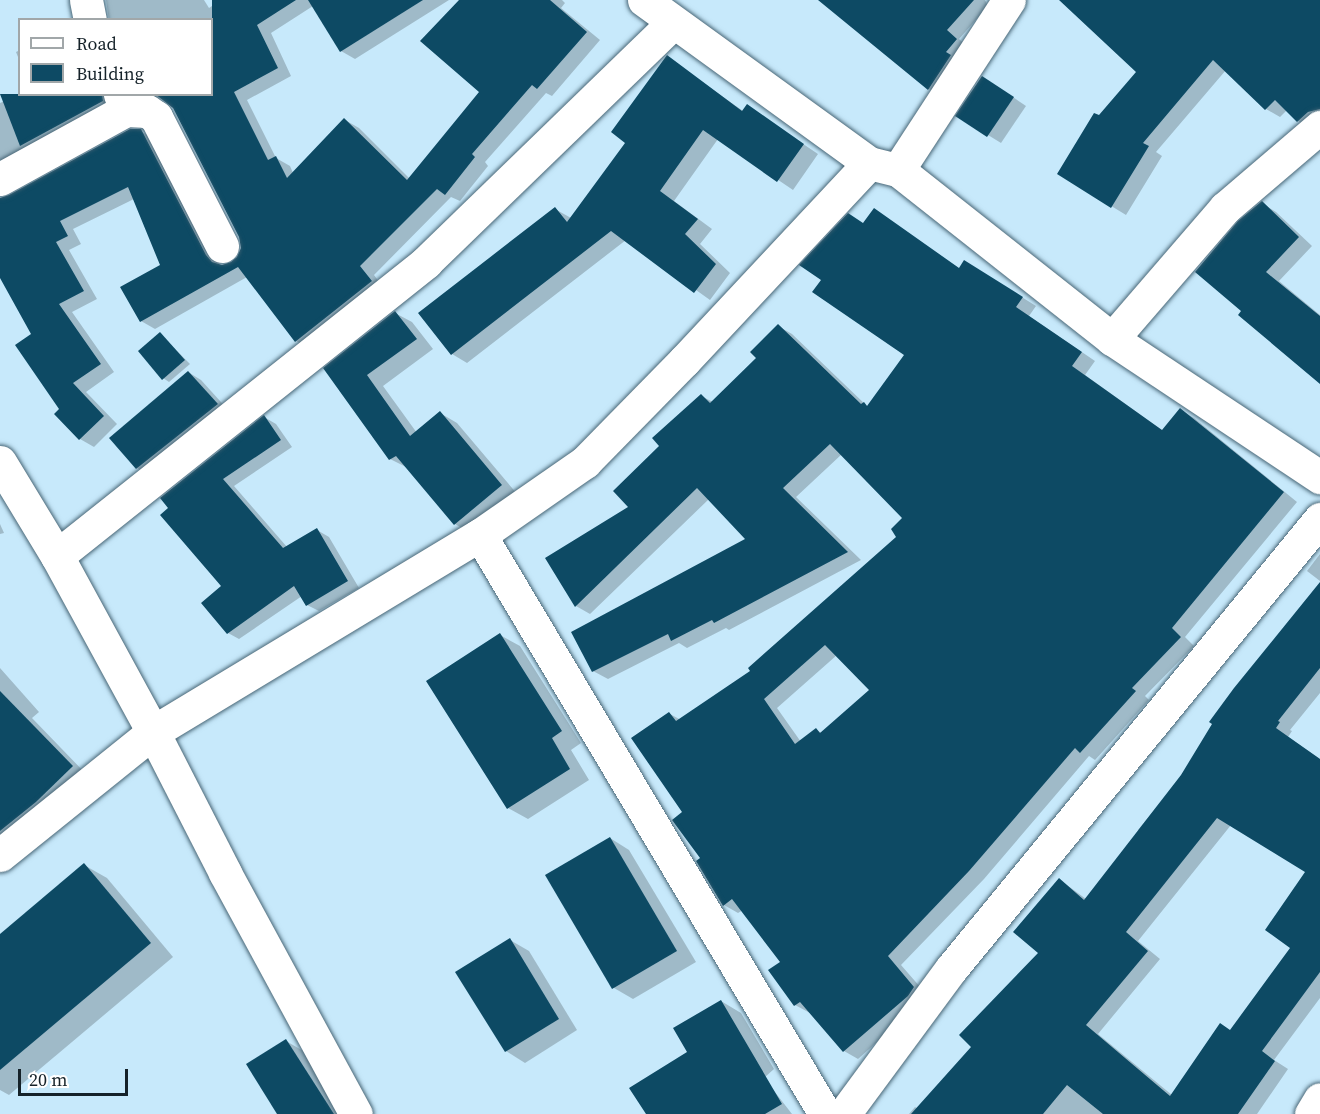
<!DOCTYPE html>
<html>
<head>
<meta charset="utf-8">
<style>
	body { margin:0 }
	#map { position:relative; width:1320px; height:1114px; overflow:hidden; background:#c7e9fb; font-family:"Source Serif 4",serif }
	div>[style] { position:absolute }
	.shadow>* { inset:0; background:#0003 }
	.building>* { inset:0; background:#0d4a64 }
	.roads { filter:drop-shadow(0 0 2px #486676) drop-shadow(0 0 2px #486676) }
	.minor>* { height:33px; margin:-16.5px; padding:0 16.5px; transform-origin:16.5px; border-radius:16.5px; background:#fff }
	.tertiary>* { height:33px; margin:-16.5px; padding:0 16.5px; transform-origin:16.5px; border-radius:16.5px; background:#fff }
	.secondary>* { height:33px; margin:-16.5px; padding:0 16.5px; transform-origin:16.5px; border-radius:16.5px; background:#fff }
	span { translate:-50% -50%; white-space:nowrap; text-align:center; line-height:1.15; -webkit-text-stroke:6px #fff; paint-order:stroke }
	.legend { position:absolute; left:18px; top:18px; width:195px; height:78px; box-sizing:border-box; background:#fff; border:2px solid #a1a7a9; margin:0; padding:8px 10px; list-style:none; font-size:18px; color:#152229 }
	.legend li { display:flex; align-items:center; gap:12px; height:30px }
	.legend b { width:30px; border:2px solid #a1a7a9 }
	.scale { position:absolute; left:18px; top:1069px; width:110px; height:27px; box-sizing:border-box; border:3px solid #152229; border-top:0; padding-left:8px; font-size:18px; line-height:21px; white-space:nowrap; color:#152229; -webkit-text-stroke:4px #fff; paint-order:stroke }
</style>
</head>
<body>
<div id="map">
	<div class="shadow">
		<div style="clip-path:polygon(106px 0,204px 0,209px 8px,221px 0,449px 0,355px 59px,341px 51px,313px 6px,271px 33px,291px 76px,247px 100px,276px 158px,290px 166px,293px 173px,345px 120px,359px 128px,410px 179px,481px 91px,461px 0,562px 0,565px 3px,561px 8px,600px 40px,552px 96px,546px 93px,485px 162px,488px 166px,460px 201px,451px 197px,374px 275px,385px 290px,310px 349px,296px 341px,247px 277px,155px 329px,141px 321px,122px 288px,162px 265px,134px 199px,73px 229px,81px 244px,69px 250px,97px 299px,72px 312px,114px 372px,86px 392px,117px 424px,94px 447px,80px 439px,33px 335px,0 275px,0 199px,9px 197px,140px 131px,155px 139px,220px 265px,232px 264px,239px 256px,242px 248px,240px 237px,174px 107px,167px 101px,147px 94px,212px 94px,212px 20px,109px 20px)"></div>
		<div style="clip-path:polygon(826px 0,985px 0,988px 6px,959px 39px,969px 48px,942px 96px,929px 89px)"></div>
		<div style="clip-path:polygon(1061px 0,1320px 0,1320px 124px,1312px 129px,1298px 121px,1287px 110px,1280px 117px,1266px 109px,1226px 70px,1156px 152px,1162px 156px,1126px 215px,1059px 174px,1099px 117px,1138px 72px)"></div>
		<div style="clip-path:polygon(20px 50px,20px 62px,16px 52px)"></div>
		<div style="clip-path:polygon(667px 57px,743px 111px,747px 106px,818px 154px,793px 190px,718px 139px,674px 201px,712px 229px,700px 244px,730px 273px,710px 300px,626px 240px,467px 363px,452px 354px,555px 209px,571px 218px,628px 143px)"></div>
		<div style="clip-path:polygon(995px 85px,1026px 106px,1001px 143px,957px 116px)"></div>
		<div style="clip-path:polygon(20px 94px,117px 94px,0 175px,0 103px)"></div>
		<div style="clip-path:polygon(1262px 203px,1276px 212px,1312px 246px,1279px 281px,1320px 315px,1320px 383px,1243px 311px)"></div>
		<div style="clip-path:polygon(evenodd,874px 210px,960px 269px,978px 270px,1036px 306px,1029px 316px,1095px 361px,1085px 375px,1163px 431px,1180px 410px,1194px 418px,1297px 502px,1185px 637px,1194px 646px,1145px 696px,1149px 700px,1095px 760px,1089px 756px,984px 879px,901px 965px,928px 996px,858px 1059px,844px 1051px,810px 1013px,795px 1005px,782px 962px,743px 910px,738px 913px,724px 905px,684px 813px,670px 714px,681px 720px,752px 672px,898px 537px,904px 518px,842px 454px,796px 497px,861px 560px,729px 630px,726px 628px,687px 648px,679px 643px,608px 679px,593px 671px,748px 539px,709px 499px,590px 614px,576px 606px,661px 446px,701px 396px,713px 402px,758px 358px,778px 326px,792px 334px,868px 407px,907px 355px,864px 224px,874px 210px,837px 655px,871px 690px,822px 733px,816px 730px,801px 742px,777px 708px,837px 655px)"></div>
		<div style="clip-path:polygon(395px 313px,412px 322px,433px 349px,383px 386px,417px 433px,440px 413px,457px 423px,518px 495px,472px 534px,455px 524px,408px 468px,390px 459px,325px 368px)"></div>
		<div style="clip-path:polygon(160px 334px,190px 364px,169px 382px,163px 378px)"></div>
		<div style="clip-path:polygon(188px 372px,201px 380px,230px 412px,150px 476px,137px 468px)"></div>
		<div style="clip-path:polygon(264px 417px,276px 424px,292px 447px,234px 486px,287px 547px,317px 530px,329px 537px,359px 588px,319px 611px,307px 605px,302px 596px,239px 639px,228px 633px,223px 586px,162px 515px)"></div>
		<div style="clip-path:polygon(0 524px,4px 533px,0 534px)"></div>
		<div style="clip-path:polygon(1320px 554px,1320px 581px,1307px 571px)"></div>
		<div style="clip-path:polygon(evenodd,1320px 584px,1320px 693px,1290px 730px,1292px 731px,1288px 737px,1320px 759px,1320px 998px,1274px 1060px,1288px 1069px,1257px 1114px,909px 1114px,915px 1107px,918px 1109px,974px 1047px,1040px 953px,1060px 880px,1086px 899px,1141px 832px,1138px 830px,1182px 776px,1320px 584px,1231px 825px,1307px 872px,1292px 948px,1231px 1031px,1172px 1095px,1098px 1034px,1160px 959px,1138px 941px,1231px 825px)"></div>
		<div style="clip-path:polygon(500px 635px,520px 646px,581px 743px,571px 750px,589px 780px,528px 819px,508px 808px)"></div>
		<div style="clip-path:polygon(0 668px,39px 712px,32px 718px,88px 776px,0 855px)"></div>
		<div style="clip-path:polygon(610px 838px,629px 850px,696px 962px,633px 999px,614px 988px)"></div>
		<div style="clip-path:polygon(84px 865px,107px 878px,173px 957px,9px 1095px,0 1090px,0 936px)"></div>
		<div style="clip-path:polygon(510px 940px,529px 951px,577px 1030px,525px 1063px,506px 1051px)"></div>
		<div style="clip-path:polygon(721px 1001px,741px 1013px,774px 1069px,764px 1078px,792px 1114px,647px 1114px)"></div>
		<div style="clip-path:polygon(286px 1041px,305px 1052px,345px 1114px,279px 1114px)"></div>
	</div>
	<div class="building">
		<div style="clip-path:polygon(212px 0,296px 0,257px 25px,278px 68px,234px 92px,268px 160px,276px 156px,287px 178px,344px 118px,407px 180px,479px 92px,420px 41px,459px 0,550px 0,587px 32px,537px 89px,532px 85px,472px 154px,475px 157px,445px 195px,437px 189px,360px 266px,372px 281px,295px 342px,238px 267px,140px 322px,120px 287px,160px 265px,128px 187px,60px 221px,68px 236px,56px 242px,84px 291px,59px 304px,101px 364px,73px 383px,104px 416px,79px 440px,54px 414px,59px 409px,15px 345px,31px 334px,0 278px,0 198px,9px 195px,130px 129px,141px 129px,206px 255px,212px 262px,222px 265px,231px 262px,237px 257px,241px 248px,239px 237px,173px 108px,155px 94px,212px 94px)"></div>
		<div style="clip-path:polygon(308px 0,423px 0,340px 52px)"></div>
		<div style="clip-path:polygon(818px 0,974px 0,947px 30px,957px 39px,946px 52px,951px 55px,928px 90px)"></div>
		<div style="clip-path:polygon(1059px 0,1320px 0,1320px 109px,1308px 112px,1297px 122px,1275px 100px,1265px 110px,1213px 60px,1143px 143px,1149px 146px,1111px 208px,1057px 174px,1094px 113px,1099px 115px,1136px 72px)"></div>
		<div style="clip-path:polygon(667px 55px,742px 111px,747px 104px,804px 144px,777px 182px,703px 130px,660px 191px,698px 219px,685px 234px,716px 264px,694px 293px,611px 231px,451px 355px,418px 313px,555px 207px,567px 222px,625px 143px,611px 132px)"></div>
		<div style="clip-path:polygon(982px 76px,1014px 97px,987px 137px,955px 116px)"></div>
		<div style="clip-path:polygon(0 94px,102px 94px,103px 101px,20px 146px)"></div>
		<div style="clip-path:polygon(1262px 201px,1299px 237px,1266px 272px,1320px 316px,1320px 384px,1238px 315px,1241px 311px,1195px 272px,1238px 221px)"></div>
		<div style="clip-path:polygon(evenodd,874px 208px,959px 268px,964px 260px,1023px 297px,1016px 307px,1082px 352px,1072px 366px,1162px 430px,1180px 408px,1284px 492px,1172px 628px,1181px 637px,1132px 688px,1136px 691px,1080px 753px,1075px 748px,969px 871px,888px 956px,914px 987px,908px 996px,843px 1052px,800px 1002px,794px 1006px,768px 970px,780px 962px,732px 899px,723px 906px,696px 861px,700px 858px,672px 820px,682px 812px,631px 738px,669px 712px,676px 721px,750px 671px,748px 668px,896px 537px,891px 529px,902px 518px,830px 444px,783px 488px,848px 552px,714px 623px,712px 620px,671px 641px,668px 634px,592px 672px,571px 632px,745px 539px,697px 488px,575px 607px,545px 558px,628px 507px,613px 491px,659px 446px,652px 438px,701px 394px,710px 403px,756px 358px,750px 352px,778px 324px,861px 404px,864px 402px,867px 406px,904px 355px,812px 292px,821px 280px,799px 265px,848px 213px,863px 223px,874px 208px,825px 645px,869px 690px,820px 733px,816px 728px,795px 744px,764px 699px,825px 645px)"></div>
		<div style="clip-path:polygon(395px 311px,417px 339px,367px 375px,410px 436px,440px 411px,502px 485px,454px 525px,396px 456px,389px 460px,323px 368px)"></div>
		<div style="clip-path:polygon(160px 332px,185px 360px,162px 380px,138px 351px)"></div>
		<div style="clip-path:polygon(188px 371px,218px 404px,136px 469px,109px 438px)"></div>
		<div style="clip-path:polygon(264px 415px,281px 440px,223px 479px,283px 548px,317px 528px,348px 581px,306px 606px,294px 586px,227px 634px,201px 603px,221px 586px,160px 515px,168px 508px,160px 498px)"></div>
		<div style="clip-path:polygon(evenodd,1320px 582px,1320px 668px,1278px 721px,1280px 722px,1276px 728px,1320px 759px,1320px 972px,1262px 1051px,1275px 1061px,1238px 1114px,1103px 1114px,1067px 1085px,1043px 1114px,911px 1114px,971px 1047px,959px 1035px,1038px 953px,1013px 932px,1059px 878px,1084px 900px,1181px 775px,1212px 724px,1209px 722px,1234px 688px,1320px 582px,1217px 818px,1305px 872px,1265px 930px,1290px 948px,1230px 1030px,1220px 1023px,1170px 1096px,1086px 1025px,1148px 951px,1126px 932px,1217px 818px)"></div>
		<div style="clip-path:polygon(500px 633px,562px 731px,552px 738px,570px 769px,507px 809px,426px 681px)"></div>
		<div style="clip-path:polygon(0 691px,73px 766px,36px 802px,0 831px)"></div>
		<div style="clip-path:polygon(610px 837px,677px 951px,612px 989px,545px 875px)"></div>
		<div style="clip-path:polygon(84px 863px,151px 943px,0 1070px,0 934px)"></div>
		<div style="clip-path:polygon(510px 938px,559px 1019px,505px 1052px,455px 972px)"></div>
		<div style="clip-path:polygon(721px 1000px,782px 1104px,765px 1114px,646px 1114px,629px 1088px,687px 1052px,673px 1028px)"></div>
		<div style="clip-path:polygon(286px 1039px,334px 1114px,277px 1114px,246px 1064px)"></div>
	</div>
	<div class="roads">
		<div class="minor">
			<div style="left:86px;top:0;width:20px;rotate:79deg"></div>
			<div style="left:126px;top:110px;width:21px;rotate:3deg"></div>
			<div style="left:147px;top:111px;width:11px;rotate:34deg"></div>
			<div style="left:156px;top:117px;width:145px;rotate:62.9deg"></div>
			<div style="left:898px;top:170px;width:203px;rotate:-56.9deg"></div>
			<div style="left:0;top:179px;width:144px;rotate:-28.7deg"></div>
			<div style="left:126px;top:110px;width:17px;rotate:-111deg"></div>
			<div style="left:1112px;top:339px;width:173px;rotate:-49.2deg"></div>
			<div style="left:1225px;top:208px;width:125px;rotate:-40.5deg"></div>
			<div style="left:480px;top:535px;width:674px;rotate:59.21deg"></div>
			<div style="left:57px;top:556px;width:472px;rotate:-38.5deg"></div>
			<div style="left:426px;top:262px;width:344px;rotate:-44.1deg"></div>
			<div style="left:0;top:855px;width:196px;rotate:-38.8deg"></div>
			<div style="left:153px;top:732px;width:382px;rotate:-31.1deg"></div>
			<div style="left:480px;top:535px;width:128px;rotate:-34.8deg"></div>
			<div style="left:585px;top:462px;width:141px;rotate:-45.6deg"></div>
			<div style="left:684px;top:361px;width:271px;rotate:-46.9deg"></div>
			<div style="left:844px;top:1114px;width:180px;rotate:-53.6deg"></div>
			<div style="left:951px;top:969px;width:582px;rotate:-50.65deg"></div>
			<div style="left:1311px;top:1114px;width:17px;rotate:-59deg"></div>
		</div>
		<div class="tertiary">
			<div style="left:644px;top:0;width:278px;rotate:35.9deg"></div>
			<div style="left:869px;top:163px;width:30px;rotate:14deg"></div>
			<div style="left:898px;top:170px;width:273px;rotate:38.3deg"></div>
			<div style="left:1112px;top:339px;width:250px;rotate:33.6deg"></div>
		</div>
		<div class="secondary">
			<div style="left:0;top:462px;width:110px;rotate:58.8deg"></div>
			<div style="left:57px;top:556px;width:200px;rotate:61.4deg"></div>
			<div style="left:153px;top:732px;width:158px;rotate:62.9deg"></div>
			<div style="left:225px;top:873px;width:274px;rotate:61.5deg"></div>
		</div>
	</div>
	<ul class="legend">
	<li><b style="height:8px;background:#fff"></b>Road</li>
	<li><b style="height:16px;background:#0d4a64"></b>Building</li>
	</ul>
	<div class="scale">20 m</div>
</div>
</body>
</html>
